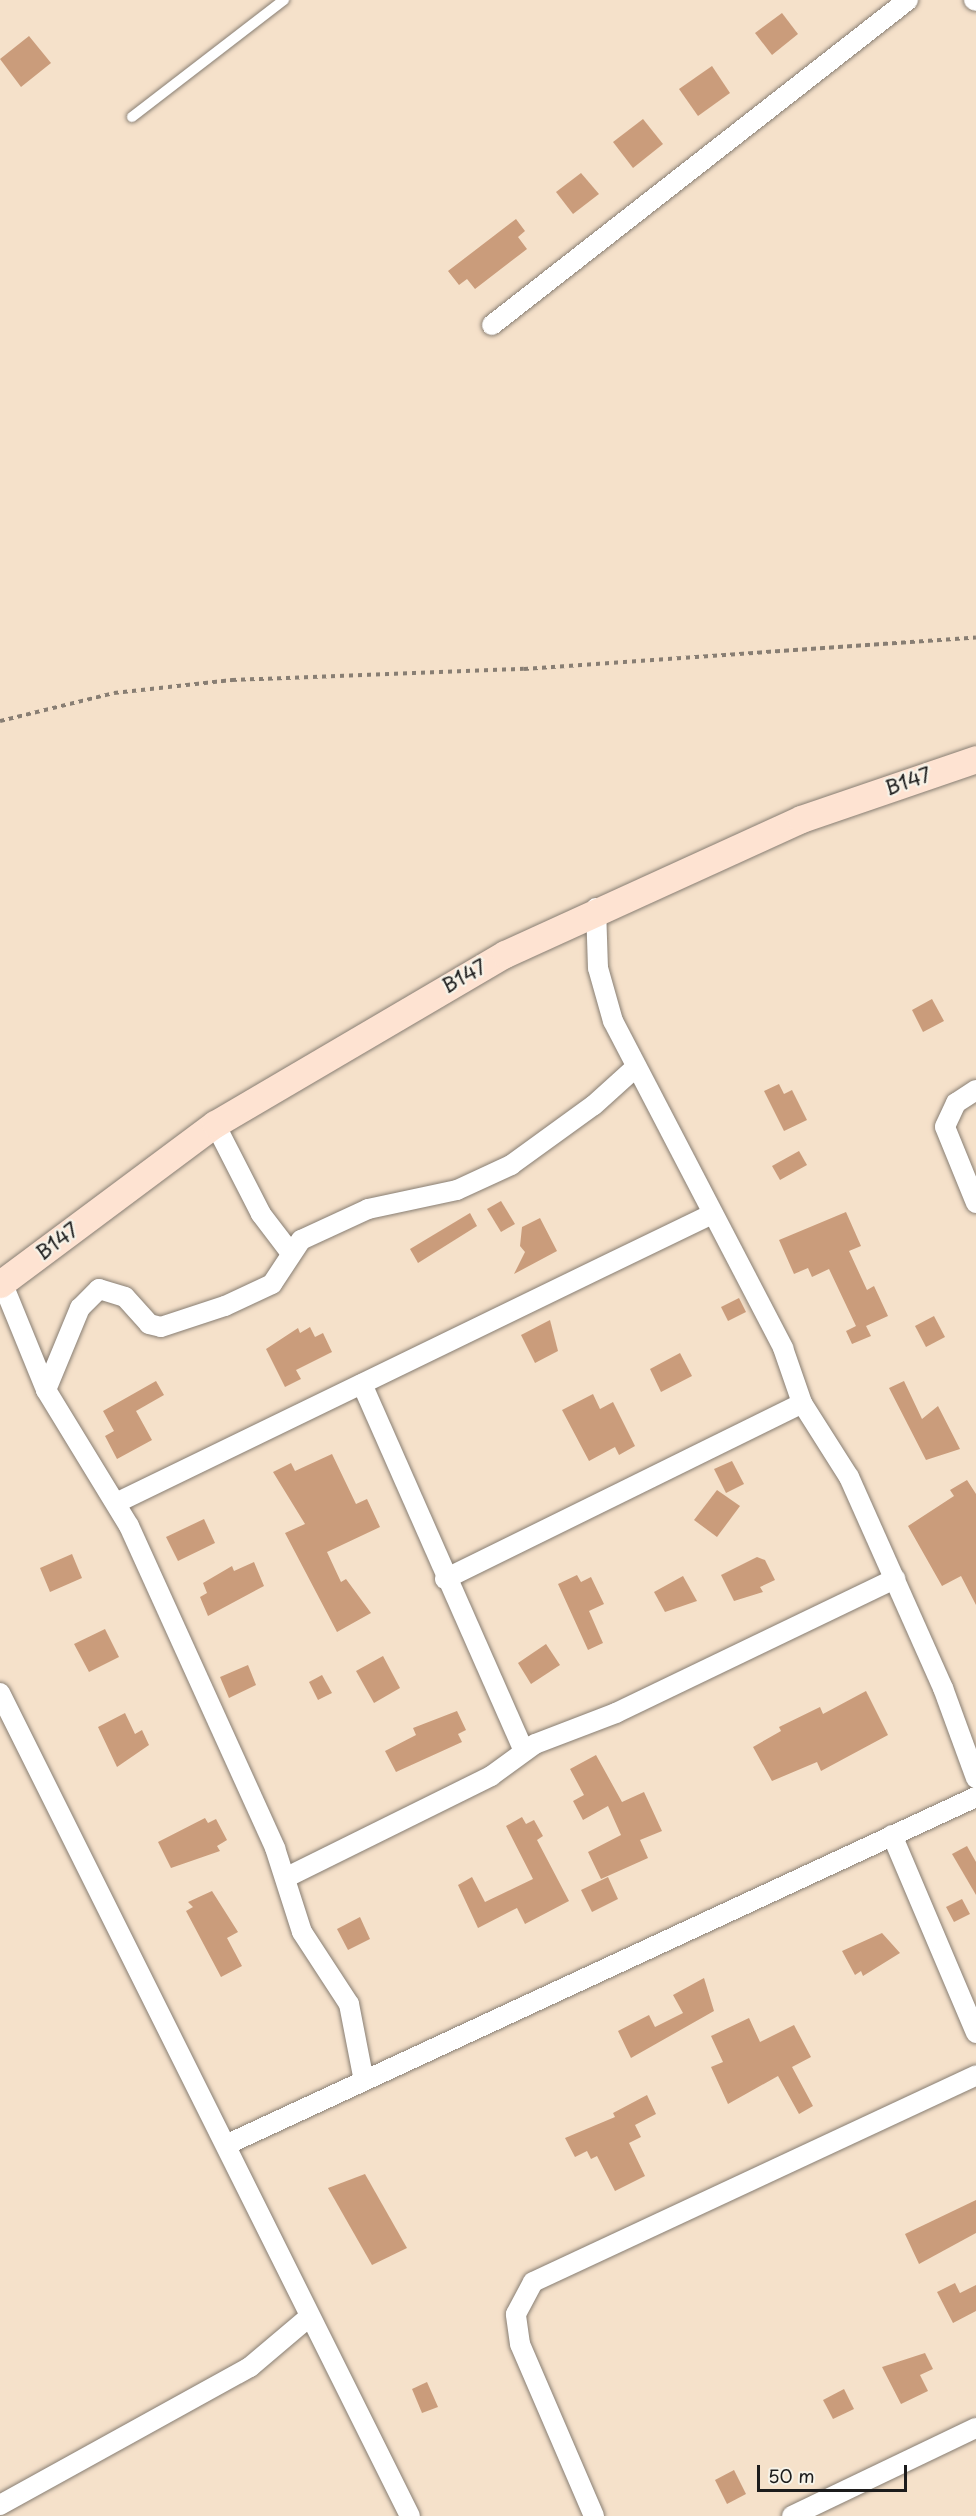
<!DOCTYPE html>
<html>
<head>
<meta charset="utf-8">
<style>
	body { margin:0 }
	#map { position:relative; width:976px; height:2516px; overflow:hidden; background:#f5e1ca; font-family:"Playpen Sans",sans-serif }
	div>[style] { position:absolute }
	.building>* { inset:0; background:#ca9c7b }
	.path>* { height:4px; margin-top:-2px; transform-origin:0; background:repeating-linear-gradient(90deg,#887e73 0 4.5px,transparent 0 9px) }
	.roads { filter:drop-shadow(0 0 2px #887e73) drop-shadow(0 0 2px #887e73) }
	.lane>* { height:10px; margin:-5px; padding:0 5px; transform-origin:5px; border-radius:5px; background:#fff }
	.street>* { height:20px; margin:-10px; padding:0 10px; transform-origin:10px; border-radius:10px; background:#fff }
	.secondary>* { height:27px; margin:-13.5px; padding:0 13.5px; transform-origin:13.5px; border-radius:13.5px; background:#fee3d2 }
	span { translate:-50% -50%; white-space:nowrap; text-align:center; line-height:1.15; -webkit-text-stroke:4.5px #f7f3e8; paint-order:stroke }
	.street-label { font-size:20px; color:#1c1c1c }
	.scale { position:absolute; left:757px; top:2465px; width:150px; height:27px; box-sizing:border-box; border:3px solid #1c1c1c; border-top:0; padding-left:8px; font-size:18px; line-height:21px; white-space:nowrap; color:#1c1c1c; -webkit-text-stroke:4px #f7f3e8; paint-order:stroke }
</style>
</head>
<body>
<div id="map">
	<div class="building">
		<div style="clip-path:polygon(782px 13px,798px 34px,772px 55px,755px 33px)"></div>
		<div style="clip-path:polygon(29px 36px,51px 63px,21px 87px,0 59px)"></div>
		<div style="clip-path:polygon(712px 66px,730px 93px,698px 116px,679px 89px)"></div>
		<div style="clip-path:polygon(643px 119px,663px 144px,633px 168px,613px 142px)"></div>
		<div style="clip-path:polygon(581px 173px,599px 194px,573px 214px,556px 192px)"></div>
		<div style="clip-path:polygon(516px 219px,525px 231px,518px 237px,527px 249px,475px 289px,467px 279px,459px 285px,448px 271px)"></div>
		<div style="clip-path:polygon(932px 999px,944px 1021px,923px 1032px,912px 1010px)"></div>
		<div style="clip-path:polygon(779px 1084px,784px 1094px,792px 1090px,807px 1120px,784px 1131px,764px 1091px)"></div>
		<div style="clip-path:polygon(799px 1151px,807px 1165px,780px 1180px,772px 1166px)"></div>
		<div style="clip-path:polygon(501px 1201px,515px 1224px,501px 1232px,487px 1209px)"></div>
		<div style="clip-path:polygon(846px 1212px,861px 1246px,849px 1251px,867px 1290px,874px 1286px,888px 1316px,866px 1326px,871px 1336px,852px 1344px,846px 1331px,856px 1326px,829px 1269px,812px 1277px,808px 1268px,794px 1274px,779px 1240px)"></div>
		<div style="clip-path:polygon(470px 1213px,477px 1226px,418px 1263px,410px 1249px)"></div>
		<div style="clip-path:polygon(540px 1218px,557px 1251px,514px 1274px,525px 1252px,520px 1246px,522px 1227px)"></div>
		<div style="clip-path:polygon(739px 1298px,746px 1312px,728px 1321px,721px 1307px)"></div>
		<div style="clip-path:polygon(934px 1316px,945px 1337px,926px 1347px,915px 1326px)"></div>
		<div style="clip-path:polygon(550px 1320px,558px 1351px,535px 1363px,521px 1335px)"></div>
		<div style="clip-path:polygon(310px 1327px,315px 1337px,323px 1333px,332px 1352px,296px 1370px,301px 1379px,285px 1387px,266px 1349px,298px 1328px,300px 1333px)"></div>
		<div style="clip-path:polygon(680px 1353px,692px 1376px,661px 1392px,650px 1369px)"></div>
		<div style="clip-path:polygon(156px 1381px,164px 1395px,136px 1411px,152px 1440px,117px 1459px,105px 1436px,114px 1431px,103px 1411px)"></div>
		<div style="clip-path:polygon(904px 1381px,922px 1419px,938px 1406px,960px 1449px,926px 1460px,889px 1388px)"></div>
		<div style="clip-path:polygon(593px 1394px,600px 1409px,613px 1402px,635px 1446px,619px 1455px,615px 1447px,589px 1461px,562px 1410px)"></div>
		<div style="clip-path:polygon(332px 1454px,356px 1504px,367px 1499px,380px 1527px,327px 1552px,341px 1582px,346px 1579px,371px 1613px,337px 1632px,285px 1533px,305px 1524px,273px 1472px,291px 1463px,295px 1471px)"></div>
		<div style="clip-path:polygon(732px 1461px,744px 1484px,726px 1493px,714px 1469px)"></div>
		<div style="clip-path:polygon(967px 1480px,976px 1494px,976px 1605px,961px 1576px,942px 1586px,908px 1526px,954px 1496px,950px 1490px)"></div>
		<div style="clip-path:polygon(717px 1490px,740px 1506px,717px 1537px,694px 1520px)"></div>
		<div style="clip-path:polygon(204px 1519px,215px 1543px,178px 1561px,166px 1537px)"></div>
		<div style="clip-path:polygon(72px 1554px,82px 1578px,50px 1592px,40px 1568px)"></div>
		<div style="clip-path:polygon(757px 1557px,765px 1560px,775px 1580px,760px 1587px,763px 1592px,734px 1601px,721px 1575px)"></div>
		<div style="clip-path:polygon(254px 1562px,264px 1586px,208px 1616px,200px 1597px,207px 1593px,203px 1583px,232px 1566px,234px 1571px)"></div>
		<div style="clip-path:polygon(577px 1575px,581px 1582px,591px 1577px,604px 1604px,589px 1611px,603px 1643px,588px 1650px,558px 1584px)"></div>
		<div style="clip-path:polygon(683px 1576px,697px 1601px,665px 1612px,654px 1592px)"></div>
		<div style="clip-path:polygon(105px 1629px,119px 1657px,89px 1672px,74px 1644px)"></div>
		<div style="clip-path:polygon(546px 1644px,560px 1665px,531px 1684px,518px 1663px)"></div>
		<div style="clip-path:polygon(383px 1656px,400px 1688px,374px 1703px,356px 1671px)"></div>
		<div style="clip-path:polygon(248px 1665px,256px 1685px,229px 1698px,220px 1677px)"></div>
		<div style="clip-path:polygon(322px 1675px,332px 1693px,318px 1700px,309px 1682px)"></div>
		<div style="clip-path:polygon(866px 1691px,888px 1735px,821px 1771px,817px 1762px,772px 1781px,753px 1747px,781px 1731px,779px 1727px,820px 1707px,823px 1714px)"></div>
		<div style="clip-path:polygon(457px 1711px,466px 1730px,458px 1734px,462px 1742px,396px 1772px,385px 1751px,416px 1735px,413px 1728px)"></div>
		<div style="clip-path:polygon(125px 1713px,135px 1734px,142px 1730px,149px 1745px,117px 1767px,98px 1727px)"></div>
		<div style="clip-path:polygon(596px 1755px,622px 1802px,644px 1792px,662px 1831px,640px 1840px,648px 1858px,601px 1879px,588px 1852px,621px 1835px,608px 1806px,583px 1820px,573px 1801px,584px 1795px,570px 1769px)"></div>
		<div style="clip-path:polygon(522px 1817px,526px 1824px,534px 1820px,543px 1836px,537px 1840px,569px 1901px,525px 1924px,517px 1908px,478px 1928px,458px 1885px,472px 1877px,485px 1902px,533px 1879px,506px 1826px)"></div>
		<div style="clip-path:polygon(205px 1818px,208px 1823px,216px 1819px,227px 1840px,217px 1846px,220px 1851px,171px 1868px,158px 1842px)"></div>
		<div style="clip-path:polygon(967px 1846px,976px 1862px,976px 1895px,952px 1854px)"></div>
		<div style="clip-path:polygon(608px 1877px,618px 1899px,592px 1912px,581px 1890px)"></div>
		<div style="clip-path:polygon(212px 1891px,238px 1932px,227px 1938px,242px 1966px,221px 1977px,186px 1911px,193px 1907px,188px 1902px)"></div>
		<div style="clip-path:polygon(962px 1899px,970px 1914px,954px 1922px,946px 1907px)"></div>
		<div style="clip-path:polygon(360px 1917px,370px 1939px,348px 1950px,337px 1929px)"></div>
		<div style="clip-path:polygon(882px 1933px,900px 1953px,863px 1976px,861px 1971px,855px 1975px,842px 1951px)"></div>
		<div style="clip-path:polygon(704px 1978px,714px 2011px,631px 2058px,618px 2031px,649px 2015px,655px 2027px,683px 2013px,673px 1995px)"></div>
		<div style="clip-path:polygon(749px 2018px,760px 2042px,794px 2025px,811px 2057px,792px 2067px,813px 2106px,799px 2114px,778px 2076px,728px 2104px,711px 2067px,723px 2062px,711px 2036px)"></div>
		<div style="clip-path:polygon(647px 2095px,656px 2114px,635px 2125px,641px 2137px,629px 2143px,645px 2176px,615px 2191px,597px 2156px,591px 2159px,587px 2151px,575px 2157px,565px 2138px,615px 2117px,613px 2113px)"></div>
		<div style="clip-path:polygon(365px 2174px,407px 2248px,372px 2265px,328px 2188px)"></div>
		<div style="clip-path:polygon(976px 2200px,976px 2233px,919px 2264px,905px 2234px)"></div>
		<div style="clip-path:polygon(955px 2283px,960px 2293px,976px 2285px,976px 2311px,953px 2323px,937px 2292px)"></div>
		<div style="clip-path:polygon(925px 2353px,933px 2369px,920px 2375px,928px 2391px,901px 2404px,882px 2367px)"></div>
		<div style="clip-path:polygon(427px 2382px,438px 2407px,422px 2413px,412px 2389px)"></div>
		<div style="clip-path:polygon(844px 2389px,854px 2409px,833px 2419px,823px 2400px)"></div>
		<div style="clip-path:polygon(734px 2470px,746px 2494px,727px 2504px,715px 2480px)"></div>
	</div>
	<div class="path">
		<div style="left:0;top:721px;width:117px;rotate:-13.8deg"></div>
		<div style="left:114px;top:693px;width:119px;rotate:-6.3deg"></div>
		<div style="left:232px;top:680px;width:292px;rotate:-2.2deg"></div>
		<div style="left:524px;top:669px;width:453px;rotate:-4deg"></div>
	</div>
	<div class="roads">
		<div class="lane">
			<div style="left:132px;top:117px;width:192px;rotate:-37.6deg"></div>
		</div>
		<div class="street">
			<div style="left:974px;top:0;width:2px;rotate:27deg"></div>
			<div style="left:492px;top:325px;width:528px;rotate:-38deg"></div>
			<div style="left:596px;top:908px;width:60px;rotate:88.1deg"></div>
			<div style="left:598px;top:968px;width:55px;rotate:74.2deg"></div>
			<div style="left:613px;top:1021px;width:369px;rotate:62.5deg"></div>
			<div style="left:783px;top:1348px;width:58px;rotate:70.9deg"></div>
			<div style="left:802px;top:1403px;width:88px;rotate:57.6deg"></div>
			<div style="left:849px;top:1477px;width:231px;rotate:66deg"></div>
			<div style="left:943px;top:1688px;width:96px;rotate:69.9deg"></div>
			<div style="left:976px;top:1090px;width:24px;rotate:147deg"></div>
			<div style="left:956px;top:1103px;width:26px;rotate:115deg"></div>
			<div style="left:945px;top:1127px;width:82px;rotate:67.8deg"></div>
			<div style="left:215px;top:1124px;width:101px;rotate:62.9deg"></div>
			<div style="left:261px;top:1214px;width:48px;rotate:52.7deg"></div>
			<div style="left:2px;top:1282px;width:117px;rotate:67.8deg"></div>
			<div style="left:46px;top:1390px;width:159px;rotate:58.6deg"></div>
			<div style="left:129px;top:1526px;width:354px;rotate:65.6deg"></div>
			<div style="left:275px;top:1848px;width:88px;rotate:72.2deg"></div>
			<div style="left:302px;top:1932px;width:86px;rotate:56.9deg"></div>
			<div style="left:349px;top:2004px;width:78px;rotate:79deg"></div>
			<div style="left:362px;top:1384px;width:401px;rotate:66.2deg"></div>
			<div style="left:46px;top:1390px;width:89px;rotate:-67.5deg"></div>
			<div style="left:80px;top:1308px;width:27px;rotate:-45deg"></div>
			<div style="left:99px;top:1289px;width:27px;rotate:17deg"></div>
			<div style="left:125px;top:1297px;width:36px;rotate:48deg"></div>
			<div style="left:149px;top:1324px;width:12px;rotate:14deg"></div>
			<div style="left:161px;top:1327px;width:67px;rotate:-18.2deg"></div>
			<div style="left:225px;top:1306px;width:52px;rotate:-25.1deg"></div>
			<div style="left:272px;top:1284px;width:53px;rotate:-56.6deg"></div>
			<div style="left:301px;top:1240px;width:74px;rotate:-24.8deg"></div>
			<div style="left:368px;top:1209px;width:91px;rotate:-12.1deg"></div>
			<div style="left:457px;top:1190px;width:60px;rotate:-24.8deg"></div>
			<div style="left:511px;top:1165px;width:102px;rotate:-35.9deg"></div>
			<div style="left:594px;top:1105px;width:57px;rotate:-42.1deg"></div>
			<div style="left:116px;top:1503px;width:662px;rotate:-25.87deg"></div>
			<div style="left:445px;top:1579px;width:398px;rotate:-26.2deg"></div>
			<div style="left:0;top:1693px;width:919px;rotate:63.52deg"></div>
			<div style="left:892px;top:1835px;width:215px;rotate:67deg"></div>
			<div style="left:287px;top:1877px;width:228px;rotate:-26.3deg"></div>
			<div style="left:491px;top:1776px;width:54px;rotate:-36deg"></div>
			<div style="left:535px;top:1744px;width:87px;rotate:-20.9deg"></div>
			<div style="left:616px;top:1713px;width:310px;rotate:-25.7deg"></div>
			<div style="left:228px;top:2144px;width:825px;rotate:-24.89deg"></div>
			<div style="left:0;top:2505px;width:286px;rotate:-28.9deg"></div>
			<div style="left:250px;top:2367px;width:76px;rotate:-40.2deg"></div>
			<div style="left:594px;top:2516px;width:187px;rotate:-113.3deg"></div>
			<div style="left:520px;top:2344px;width:30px;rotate:-98deg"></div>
			<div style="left:516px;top:2314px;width:36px;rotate:-62deg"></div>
			<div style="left:533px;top:2282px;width:489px;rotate:-25deg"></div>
			<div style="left:792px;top:2516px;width:204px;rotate:-25.6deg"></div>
		</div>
		<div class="secondary">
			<div style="left:0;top:1284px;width:268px;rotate:-36.7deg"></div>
			<div style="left:215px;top:1124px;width:336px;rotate:-30.4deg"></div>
			<div style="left:505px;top:954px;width:325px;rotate:-24.5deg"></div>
			<div style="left:801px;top:819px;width:185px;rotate:-18.9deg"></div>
		</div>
	</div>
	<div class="street-label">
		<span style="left:908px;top:781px;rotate:-19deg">B147</span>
		<span style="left:464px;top:976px;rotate:-29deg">B147</span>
		<span style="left:57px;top:1241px;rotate:-37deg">B147</span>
	</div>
	<div class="scale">50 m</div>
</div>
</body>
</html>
